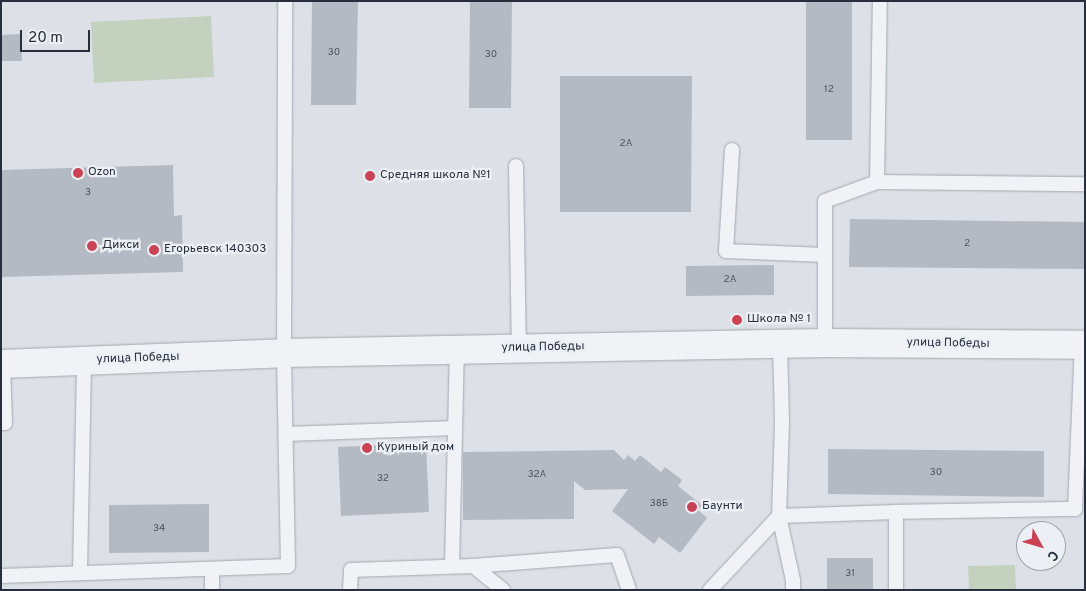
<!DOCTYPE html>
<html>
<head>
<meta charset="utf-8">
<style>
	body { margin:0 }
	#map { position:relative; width:1086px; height:591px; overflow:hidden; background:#dde1e7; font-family:Overpass,sans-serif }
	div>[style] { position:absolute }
	.green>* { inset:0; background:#c3d1be }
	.building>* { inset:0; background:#b4bac3 }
	.roads { filter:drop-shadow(0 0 1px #a3a8b1) drop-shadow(0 0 1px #a3a8b1) }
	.service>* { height:14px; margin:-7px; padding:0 7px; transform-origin:7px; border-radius:7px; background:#f0f2f5 }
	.tertiary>* { height:28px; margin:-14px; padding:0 14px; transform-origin:14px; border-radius:14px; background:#f0f2f5 }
	.dots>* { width:14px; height:14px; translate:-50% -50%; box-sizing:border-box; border:2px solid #ecf0f5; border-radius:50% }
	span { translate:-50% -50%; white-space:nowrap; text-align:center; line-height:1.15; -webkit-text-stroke:4.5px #ecf0f5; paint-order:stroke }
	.number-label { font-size:10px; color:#4a515e }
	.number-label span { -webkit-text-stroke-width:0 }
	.poi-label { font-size:12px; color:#272e3d }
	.left { translate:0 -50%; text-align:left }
	.street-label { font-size:12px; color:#272e3d }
	.frame { position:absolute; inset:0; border:2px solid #272e3d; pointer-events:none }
	.north { position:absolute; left:1016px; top:521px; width:50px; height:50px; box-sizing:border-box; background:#ecf0f5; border:1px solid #9da2ab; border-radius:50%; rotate:129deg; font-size:14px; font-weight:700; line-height:20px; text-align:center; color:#272e3d }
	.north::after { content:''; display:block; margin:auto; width:18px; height:22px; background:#cc4254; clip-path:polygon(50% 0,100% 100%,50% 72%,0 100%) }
	.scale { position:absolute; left:20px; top:30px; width:70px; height:22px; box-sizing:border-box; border:2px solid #272e3d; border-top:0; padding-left:6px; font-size:15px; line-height:18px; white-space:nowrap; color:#272e3d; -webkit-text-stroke:4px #ecf0f5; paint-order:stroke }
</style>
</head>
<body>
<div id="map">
	<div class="green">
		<div style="clip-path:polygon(211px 16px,214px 77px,94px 83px,91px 22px)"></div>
		<div style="clip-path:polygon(1015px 565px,1016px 590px,969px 590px,968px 566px)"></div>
	</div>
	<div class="building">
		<div style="clip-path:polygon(312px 1px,358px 1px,356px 105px,311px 105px)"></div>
		<div style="clip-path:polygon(470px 1px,512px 1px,511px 108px,469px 108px)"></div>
		<div style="clip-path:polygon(806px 1px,852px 1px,852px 140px,806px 140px)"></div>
		<div style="clip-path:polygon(21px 34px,22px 61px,1px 61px,1px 35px)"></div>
		<div style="clip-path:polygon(560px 76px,692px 76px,691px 212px,560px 212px)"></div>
		<div style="clip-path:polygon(173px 165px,174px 216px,182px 215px,183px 272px,1px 277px,1px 170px)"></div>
		<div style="clip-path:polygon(850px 219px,1085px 222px,1085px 269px,849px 267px)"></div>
		<div style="clip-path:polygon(774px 265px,774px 295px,686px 296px,686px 266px)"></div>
		<div style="clip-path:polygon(426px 443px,429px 512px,341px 516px,338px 447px)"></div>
		<div style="clip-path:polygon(828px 449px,1044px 451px,1044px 497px,828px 494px)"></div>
		<div style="clip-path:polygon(614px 450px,624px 460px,628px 455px,635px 461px,640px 455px,661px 472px,665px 467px,682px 480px,678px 486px,702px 505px,698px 510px,707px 518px,680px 553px,659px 537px,654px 544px,612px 511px,628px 489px,585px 490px,574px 481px,574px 519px,463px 520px,463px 452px)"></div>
		<div style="clip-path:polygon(209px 504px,209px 552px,109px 553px,109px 505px)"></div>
		<div style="clip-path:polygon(827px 558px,873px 558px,873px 590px,827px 590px)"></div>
	</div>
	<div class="roads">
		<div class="service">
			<div style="left:732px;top:150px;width:101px;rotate:93.4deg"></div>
			<div style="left:726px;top:251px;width:99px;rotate:2.3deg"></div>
			<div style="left:516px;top:166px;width:183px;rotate:89.1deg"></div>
			<div style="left:877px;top:182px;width:208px;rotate:0.6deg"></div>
			<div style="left:825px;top:343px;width:142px;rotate:-90deg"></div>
			<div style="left:825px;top:201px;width:55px;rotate:-20.1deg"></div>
			<div style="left:877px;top:182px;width:181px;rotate:-89.1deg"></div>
			<div style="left:780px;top:344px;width:79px;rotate:88.5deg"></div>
			<div style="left:782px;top:423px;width:93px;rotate:91.8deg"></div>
			<div style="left:779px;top:516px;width:66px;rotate:77.7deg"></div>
			<div style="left:793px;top:580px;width:10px;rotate:90deg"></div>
			<div style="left:1px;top:423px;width:4px"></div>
			<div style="left:5px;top:423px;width:59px;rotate:-91.9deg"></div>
			<div style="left:286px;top:434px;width:169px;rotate:-2deg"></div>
			<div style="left:452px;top:566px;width:216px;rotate:-88.7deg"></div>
			<div style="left:80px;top:573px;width:212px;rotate:-88.9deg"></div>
			<div style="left:1px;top:576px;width:287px;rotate:-2deg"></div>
			<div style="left:288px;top:566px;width:213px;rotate:-91.1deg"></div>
			<div style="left:284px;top:353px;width:352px;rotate:-89.8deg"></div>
			<div style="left:212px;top:590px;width:21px;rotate:-90deg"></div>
			<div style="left:350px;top:590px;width:20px;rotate:-87deg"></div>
			<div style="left:351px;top:570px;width:122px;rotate:-1.9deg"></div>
			<div style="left:503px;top:590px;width:38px;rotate:-141deg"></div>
			<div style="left:473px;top:566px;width:144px;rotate:-4.4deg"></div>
			<div style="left:617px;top:555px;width:37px;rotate:71deg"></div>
			<div style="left:710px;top:590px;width:101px;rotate:-47deg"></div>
			<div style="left:779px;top:516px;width:117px;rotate:-2deg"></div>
			<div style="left:896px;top:590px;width:78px;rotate:-90deg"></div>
			<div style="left:896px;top:512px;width:179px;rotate:-1deg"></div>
			<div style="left:1075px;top:509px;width:164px;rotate:-87.6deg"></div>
		</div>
		<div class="tertiary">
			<div style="left:1px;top:364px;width:283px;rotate:-2.2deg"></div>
			<div style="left:284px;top:353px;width:541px;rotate:-1.06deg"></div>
			<div style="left:825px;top:343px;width:260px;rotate:0.4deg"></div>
		</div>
	</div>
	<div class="dots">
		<div style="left:78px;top:173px;background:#cc4254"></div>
		<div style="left:370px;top:176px;background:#cc4254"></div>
		<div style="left:92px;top:246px;background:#cc4254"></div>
		<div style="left:154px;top:250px;background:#cc4254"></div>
		<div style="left:737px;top:320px;background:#cc4254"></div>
		<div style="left:367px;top:448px;background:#cc4254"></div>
		<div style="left:692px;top:507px;background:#cc4254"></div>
	</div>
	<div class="number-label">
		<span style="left:334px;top:53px">30</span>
		<span style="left:491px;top:55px">30</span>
		<span style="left:829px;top:90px">12</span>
		<span style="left:626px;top:144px">2А</span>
		<span style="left:88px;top:193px">3</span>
		<span style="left:967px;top:244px">2</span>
		<span style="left:730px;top:280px">2А</span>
		<span style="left:936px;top:473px">30</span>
		<span style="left:537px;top:475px">32А</span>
		<span style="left:383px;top:479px">32</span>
		<span style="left:659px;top:504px">38Б</span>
		<span style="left:159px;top:529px">34</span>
		<span style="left:850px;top:574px">31</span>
	</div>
	<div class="poi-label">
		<span class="left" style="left:88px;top:173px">Ozon</span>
		<span class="left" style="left:380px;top:176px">Средняя школа №1</span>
		<span class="left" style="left:102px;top:246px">Дикси</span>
		<span class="left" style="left:164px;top:250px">Егорьевск 140303</span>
		<span class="left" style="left:747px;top:320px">Школа № 1</span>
		<span class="left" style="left:377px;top:448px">Куриный дом</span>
		<span class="left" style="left:702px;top:507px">Баунти</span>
	</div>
	<div class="street-label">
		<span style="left:948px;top:344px;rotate:1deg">улица Победы</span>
		<span style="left:543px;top:348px;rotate:-1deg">улица Победы</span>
		<span style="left:138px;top:359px;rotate:-2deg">улица Победы</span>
	</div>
	<div class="frame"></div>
	<div class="north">С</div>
	<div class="scale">20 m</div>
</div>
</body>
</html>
